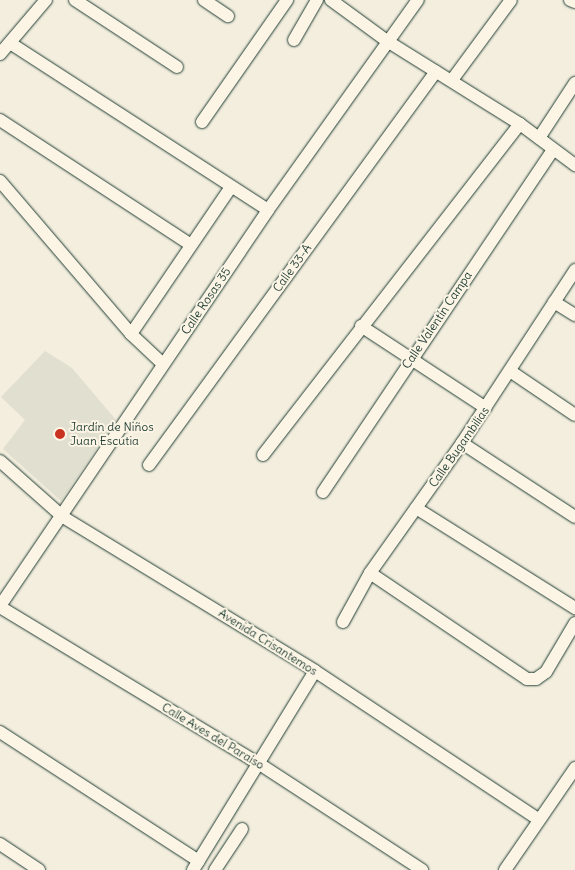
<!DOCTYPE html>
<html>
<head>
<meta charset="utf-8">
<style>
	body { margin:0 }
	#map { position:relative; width:575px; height:870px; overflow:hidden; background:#f3eede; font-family:Delius,sans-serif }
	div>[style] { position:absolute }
	.built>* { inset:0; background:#e1dfd0 }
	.roads { filter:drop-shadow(0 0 1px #1f3d34) drop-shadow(0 0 1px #1f3d34) }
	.minor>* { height:12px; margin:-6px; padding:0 6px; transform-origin:6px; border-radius:6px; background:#fcf5e5 }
	.dots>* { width:14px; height:14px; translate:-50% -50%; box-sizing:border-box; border:2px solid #fcf5e5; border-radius:50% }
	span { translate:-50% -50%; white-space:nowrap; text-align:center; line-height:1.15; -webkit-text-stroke:4px #fcf5e5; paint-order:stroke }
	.street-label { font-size:12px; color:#1f3d34 }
	.poi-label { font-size:12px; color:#1f3d34 }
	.left { translate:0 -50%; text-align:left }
</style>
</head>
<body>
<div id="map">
	<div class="built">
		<div style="clip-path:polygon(45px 351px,72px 368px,116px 420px,61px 501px,3px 449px,25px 420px,1px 397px)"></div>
	</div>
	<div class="roads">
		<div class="minor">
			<div style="left:75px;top:0;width:122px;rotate:33.3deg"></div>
			<div style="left:204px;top:0;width:29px;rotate:34deg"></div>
			<div style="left:331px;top:0;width:69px;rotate:36.2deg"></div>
			<div style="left:387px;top:41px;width:157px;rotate:32deg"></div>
			<div style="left:520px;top:124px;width:69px;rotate:36.7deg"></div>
			<div style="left:570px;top:0;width:5px;rotate:22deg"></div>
			<div style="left:294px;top:40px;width:46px;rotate:-60.1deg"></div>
			<div style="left:10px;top:43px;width:307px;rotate:32.9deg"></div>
			<div style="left:0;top:54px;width:71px;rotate:-49.6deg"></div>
			<div style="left:452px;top:80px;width:99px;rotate:-53.6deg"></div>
			<div style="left:0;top:120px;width:228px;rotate:33.2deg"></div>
			<div style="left:202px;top:122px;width:149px;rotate:-55.1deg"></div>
			<div style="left:539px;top:138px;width:66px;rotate:-56.8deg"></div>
			<div style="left:0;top:181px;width:201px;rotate:49.4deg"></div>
			<div style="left:131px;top:334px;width:44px;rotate:43.2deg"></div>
			<div style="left:554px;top:302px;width:25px;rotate:32deg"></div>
			<div style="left:361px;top:326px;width:149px;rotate:33.3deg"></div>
			<div style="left:131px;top:334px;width:178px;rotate:-55.8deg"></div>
			<div style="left:510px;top:371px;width:78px;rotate:34.1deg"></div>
			<div style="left:462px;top:443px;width:135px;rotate:33.2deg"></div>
			<div style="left:263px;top:455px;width:419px;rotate:-52.2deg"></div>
			<div style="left:0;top:461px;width:84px;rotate:41.6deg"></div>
			<div style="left:63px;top:517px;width:295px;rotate:31.4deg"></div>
			<div style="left:315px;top:671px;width:269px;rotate:33.6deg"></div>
			<div style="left:149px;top:465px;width:487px;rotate:-53.9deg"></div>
			<div style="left:323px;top:492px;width:412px;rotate:-56.1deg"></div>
			<div style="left:416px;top:508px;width:188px;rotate:32.2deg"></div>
			<div style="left:370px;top:573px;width:189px;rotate:34deg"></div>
			<div style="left:527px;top:679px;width:9px"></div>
			<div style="left:536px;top:679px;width:12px;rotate:-35deg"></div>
			<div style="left:546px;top:672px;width:57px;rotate:-59.4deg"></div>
			<div style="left:0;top:606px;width:478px;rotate:-55.9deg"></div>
			<div style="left:268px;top:210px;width:258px;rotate:-54.5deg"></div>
			<div style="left:0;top:607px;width:301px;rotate:31.2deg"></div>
			<div style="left:258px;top:763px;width:196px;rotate:33.1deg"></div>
			<div style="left:343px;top:622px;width:56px;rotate:-61.1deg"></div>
			<div style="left:370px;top:573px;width:159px;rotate:-54.7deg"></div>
			<div style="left:462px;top:443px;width:207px;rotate:-56.8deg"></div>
			<div style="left:0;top:732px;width:237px;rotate:33deg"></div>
			<div style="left:0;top:844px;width:47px;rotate:33.7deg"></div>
			<div style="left:193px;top:870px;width:233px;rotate:-58.5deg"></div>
			<div style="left:215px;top:870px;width:49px;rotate:-56.6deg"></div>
			<div style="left:505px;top:870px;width:124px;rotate:-55.5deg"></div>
		</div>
	</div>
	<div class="dots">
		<div style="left:60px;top:434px;background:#c8321e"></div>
	</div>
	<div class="street-label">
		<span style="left:292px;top:268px;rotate:-54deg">Calle 33-A</span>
		<span style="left:206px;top:301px;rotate:-56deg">Calle Rosas 35</span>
		<span style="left:437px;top:320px;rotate:-56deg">Calle Valentín Campa</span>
		<span style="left:459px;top:447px;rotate:-55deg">Calle Bugambilias</span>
		<span style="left:268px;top:642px;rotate:32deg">Avenida Crisantemos</span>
		<span style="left:213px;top:736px;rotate:31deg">Calle Aves del Paraíso</span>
	</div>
	<div class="poi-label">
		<span class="left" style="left:70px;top:434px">Jardín de Niños<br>Juan Escutia</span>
	</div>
</div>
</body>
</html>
